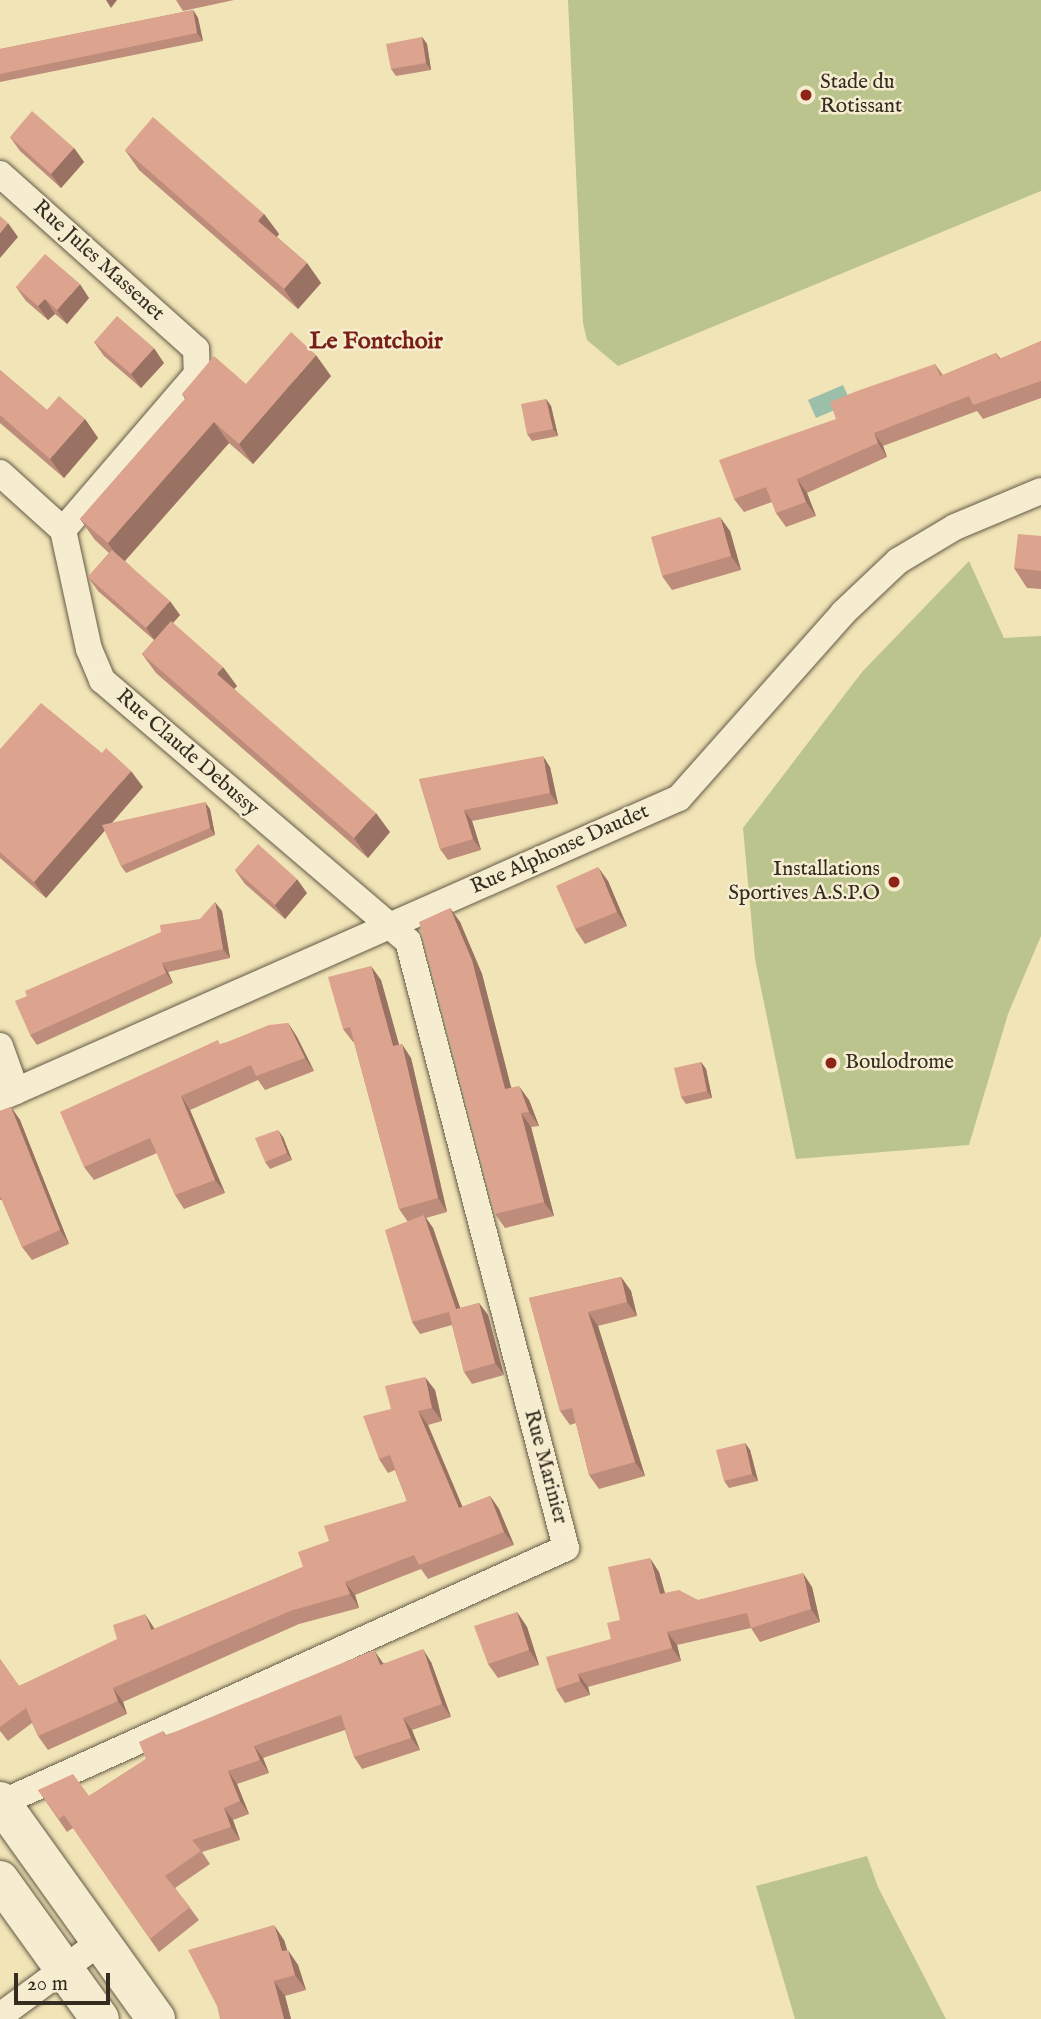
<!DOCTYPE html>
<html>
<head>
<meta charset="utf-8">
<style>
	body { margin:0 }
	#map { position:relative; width:1041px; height:2019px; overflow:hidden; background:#f1e4b6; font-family:"IM FELL English",serif }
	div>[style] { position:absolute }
	.green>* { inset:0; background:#bcc48d }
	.water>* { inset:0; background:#9bbfa9 }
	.roads { filter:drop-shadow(0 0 2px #645a47) drop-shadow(0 0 2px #645a47) }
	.minor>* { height:26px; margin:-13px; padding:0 13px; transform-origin:13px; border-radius:13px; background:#f6edd0 }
	.secondary>* { height:38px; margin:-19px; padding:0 19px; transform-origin:19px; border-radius:19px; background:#f6edd0 }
	.wall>* { inset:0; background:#bd8c7a }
	.shaded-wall>* { inset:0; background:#9a7263 }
	.building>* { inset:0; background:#dca38e }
	.dots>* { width:19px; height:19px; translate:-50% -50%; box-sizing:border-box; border:4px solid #f6edd0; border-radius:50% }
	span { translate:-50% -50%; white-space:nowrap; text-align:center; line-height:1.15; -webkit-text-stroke:5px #f6edd0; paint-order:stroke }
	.poi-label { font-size:21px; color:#352c22 }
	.left { translate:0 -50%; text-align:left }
	.right { translate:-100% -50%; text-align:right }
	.street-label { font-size:21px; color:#352c22 }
	.quarter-label { font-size:24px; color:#7a1f14; font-weight:700 }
	.scale { position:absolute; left:14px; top:1973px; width:96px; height:32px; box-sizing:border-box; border:4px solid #352c22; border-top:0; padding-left:9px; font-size:21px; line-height:24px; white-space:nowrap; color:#352c22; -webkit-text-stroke:5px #f6edd0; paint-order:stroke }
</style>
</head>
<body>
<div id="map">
	<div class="green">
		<div style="clip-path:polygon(568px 0,1041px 0,1041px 191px,618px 366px,587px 340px,583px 323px)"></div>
		<div style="clip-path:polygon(969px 561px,1004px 638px,1041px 636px,1041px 936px,1008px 1014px,969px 1145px,796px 1159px,755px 959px,743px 828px,862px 672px)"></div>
		<div style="clip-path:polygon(867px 1856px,878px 1887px,946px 2019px,795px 2019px,756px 1886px)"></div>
	</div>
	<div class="water">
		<div style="clip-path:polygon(843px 385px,851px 403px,816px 418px,808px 400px)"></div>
	</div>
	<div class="roads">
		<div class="minor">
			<div style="left:0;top:174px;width:263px;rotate:41.8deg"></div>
			<div style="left:196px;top:349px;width:25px;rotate:88deg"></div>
			<div style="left:197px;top:374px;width:206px;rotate:130.7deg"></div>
			<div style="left:0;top:473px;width:85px;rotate:42.1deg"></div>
			<div style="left:63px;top:530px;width:122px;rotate:77.7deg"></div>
			<div style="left:89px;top:649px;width:34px;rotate:67deg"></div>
			<div style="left:102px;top:680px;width:402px;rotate:40.5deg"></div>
			<div style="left:408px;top:941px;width:627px;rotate:75.41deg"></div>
			<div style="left:566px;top:1548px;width:610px;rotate:155.7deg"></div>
			<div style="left:0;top:1046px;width:48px;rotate:70.4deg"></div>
			<div style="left:0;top:1098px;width:742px;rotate:-23.84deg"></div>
			<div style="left:679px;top:798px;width:247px;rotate:-48.4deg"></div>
			<div style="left:843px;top:613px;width:76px;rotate:-43.4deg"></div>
			<div style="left:898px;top:561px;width:66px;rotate:-30.8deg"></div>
			<div style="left:955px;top:527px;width:93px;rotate:-22.7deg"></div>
			<div style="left:0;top:2016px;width:124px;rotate:-36.5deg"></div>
		</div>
		<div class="secondary">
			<div style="left:0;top:1801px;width:268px;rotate:54.4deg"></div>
			<div style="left:0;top:1880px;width:171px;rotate:54.3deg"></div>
		</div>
	</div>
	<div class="wall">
		<div style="clip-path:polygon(176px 0,234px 0,183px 11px)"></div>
		<div style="clip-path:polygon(193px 10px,198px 18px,203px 41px,0 82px,0 49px)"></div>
		<div style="clip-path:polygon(422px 37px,427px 44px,431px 70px,396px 76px,391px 69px)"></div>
		<div style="clip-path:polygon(10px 137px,74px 148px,84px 162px,61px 188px,20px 151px)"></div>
		<div style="clip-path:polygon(125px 150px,264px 214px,279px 234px,277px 237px,307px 263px,321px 283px,298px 309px,139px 170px)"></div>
		<div style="clip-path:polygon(16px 287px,89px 298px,67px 324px,55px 314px,48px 320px,26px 301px)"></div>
		<div style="clip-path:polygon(1041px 341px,1041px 398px,983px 419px,977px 411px,883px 446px,887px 457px,807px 493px,816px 516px,786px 527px,776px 513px,772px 502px,744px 512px,734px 499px,836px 419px,935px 364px,943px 375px,996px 353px,1001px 359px)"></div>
		<div style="clip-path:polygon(94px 342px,164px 363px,141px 388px,104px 356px)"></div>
		<div style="clip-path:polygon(0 370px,47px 410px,85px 419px,98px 438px,64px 478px,0 423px)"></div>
		<div style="clip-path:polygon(331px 376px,253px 464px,229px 443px,125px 561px,180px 615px,173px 623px,237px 686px,234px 689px,390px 832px,368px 858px,156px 673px,142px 654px,154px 640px,98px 591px,88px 577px,109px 553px,95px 540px,80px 519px,185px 399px,182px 394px,246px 384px)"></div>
		<div style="clip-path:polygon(546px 399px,551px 406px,558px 436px,532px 441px,527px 434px)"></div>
		<div style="clip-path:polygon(730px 531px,741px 570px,672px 590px,662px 576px)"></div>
		<div style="clip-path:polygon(1041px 536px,1041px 589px,1027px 588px,1014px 568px)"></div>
		<div style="clip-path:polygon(0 749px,143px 787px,112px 823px,210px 809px,215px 835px,126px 873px,121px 866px,105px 830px,46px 898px,0 858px)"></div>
		<div style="clip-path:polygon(550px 767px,558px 804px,472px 821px,481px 850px,448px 860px,440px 849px,419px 779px)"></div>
		<div style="clip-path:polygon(235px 870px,307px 893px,285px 919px,245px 884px)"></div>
		<div style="clip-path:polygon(608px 881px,627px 926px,585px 944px,575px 929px)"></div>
		<div style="clip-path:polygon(450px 908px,460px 922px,482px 974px,511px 1087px,529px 1100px,539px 1126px,531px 1127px,554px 1216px,505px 1228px,495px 1214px)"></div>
		<div style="clip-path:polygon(222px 911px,230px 958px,168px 972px,173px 983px,37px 1045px,30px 1035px,200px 919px)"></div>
		<div style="clip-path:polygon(381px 980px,399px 1045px,411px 1058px,447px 1212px,426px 1218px,433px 1228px,460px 1308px,479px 1303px,488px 1315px,504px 1375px,472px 1384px,464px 1372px,452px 1325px,420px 1334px,412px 1322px,408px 1222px,399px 1209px,354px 1042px,353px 1042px,343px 1029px)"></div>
		<div style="clip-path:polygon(288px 1023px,297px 1037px,314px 1071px,265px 1090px,258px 1080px,190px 1110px,225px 1193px,184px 1209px,175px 1195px,157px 1153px,94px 1180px,84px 1167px,221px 1044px)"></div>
		<div style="clip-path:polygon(701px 1062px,706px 1069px,712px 1098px,686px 1104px,681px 1097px)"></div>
		<div style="clip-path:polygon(11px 1107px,20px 1120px,69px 1244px,32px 1260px,22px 1247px,2px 1200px,0 1200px,0 1111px)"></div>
		<div style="clip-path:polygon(283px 1137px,292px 1160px,270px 1169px,265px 1162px)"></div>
		<div style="clip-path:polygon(621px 1277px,631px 1291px,637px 1316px,598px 1326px,645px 1476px,599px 1489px,589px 1475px,576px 1423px,570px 1425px,560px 1411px,529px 1298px)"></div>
		<div style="clip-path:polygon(435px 1390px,442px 1421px,428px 1425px,462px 1507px,490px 1496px,499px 1509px,514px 1545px,428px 1579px,421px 1569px,355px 1595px,359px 1608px,299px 1624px,123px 1702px,127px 1714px,48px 1750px,38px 1736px,32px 1723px,8px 1741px,0 1731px,0 1659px,19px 1686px,303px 1567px,329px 1541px,407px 1501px,395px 1470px,388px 1473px,379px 1459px,391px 1409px)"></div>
		<div style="clip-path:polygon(745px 1443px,750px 1450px,758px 1481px,729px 1488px,724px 1481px)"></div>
		<div style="clip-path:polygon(659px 1572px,665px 1593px,698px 1600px,812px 1587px,820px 1622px,760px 1642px,751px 1628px,677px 1645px,681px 1661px,588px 1687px,590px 1695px,565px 1703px,556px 1689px,611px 1639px,620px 1620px)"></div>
		<div style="clip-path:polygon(517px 1612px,527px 1627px,539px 1665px,498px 1678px,488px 1664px)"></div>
		<div style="clip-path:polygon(431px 1662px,451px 1717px,412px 1730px,420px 1750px,362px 1769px,354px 1757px,345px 1730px,263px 1758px,269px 1773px,237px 1784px,249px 1814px,233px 1820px,240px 1840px,202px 1852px,210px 1864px,175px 1888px,199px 1920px,159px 1952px,73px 1828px,67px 1832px,38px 1790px,89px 1796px,146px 1759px,163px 1731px,166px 1735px,383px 1663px)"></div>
		<div style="clip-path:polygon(284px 1940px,287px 1950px,298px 1965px,306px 1990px,285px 1996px,291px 2019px,220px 2019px)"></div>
	</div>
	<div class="shaded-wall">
		<div style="clip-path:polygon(106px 0,117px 0,111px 8px)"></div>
		<div style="clip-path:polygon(193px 10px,198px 18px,203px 41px,197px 33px)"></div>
		<div style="clip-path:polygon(422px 37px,427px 44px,431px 70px,426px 63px)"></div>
		<div style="clip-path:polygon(74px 148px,84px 162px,61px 188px,51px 174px)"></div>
		<div style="clip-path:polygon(264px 214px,279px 234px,273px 241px,258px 221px)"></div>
		<div style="clip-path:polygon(8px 223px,18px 237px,0 258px,0 233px)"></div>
		<div style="clip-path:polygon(307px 263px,321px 283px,298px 309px,284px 289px)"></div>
		<div style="clip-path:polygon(80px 284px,89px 298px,67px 324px,57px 310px)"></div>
		<div style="clip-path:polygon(45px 299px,55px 314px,48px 320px,38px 306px)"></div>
		<div style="clip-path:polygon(154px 348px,164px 363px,141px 388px,131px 374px)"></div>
		<div style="clip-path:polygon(316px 355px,331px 376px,253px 464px,239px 444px)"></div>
		<div style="clip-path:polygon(546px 399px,551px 406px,558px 436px,553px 429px)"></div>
		<div style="clip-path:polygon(85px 419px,98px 438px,64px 478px,50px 459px)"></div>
		<div style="clip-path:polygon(214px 422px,229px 443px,122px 564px,108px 543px)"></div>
		<div style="clip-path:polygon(874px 433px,883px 446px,887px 457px,878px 443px)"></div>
		<div style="clip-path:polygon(797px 479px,807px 493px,816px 516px,806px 502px)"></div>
		<div style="clip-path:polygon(720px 517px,730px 531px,741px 570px,731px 556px)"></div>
		<div style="clip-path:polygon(170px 601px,180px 615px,156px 642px,146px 628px)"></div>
		<div style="clip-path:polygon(223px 667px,237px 686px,230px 693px,217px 674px)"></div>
		<div style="clip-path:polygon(543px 756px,550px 767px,558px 804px,550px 793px)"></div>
		<div style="clip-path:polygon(131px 771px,143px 787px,46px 898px,34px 882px)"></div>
		<div style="clip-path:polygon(205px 802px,210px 809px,215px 835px,210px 828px)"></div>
		<div style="clip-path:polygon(464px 810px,472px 821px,481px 850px,473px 839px)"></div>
		<div style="clip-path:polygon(376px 813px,390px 832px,368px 858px,354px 838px)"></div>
		<div style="clip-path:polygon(598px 867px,608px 881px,627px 926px,617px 912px)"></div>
		<div style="clip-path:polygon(297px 879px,307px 893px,285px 919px,275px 905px)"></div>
		<div style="clip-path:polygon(215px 902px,222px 911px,230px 958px,223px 949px)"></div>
		<div style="clip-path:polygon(450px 908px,460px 922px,482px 974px,515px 1103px,505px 1089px)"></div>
		<div style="clip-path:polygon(162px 963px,168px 972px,173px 983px,166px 973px)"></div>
		<div style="clip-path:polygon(371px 966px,381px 980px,403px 1059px,393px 1046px)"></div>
		<div style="clip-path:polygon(288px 1023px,297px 1037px,314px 1071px,305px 1058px)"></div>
		<div style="clip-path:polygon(402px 1044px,411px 1058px,447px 1212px,438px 1198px)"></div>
		<div style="clip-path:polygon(701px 1062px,706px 1069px,712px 1098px,707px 1091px)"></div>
		<div style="clip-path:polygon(519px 1086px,529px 1100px,539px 1126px,529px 1112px)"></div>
		<div style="clip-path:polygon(181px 1096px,190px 1110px,225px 1193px,215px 1180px)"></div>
		<div style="clip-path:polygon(11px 1107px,20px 1120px,69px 1244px,60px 1230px)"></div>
		<div style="clip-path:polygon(521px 1113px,531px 1127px,554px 1216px,544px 1202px)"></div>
		<div style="clip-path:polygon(278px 1130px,283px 1137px,292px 1160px,287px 1153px)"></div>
		<div style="clip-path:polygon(424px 1215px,433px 1228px,465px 1322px,456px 1309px)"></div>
		<div style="clip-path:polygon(621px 1277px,631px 1291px,637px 1316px,627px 1302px)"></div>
		<div style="clip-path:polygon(479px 1303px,488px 1315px,504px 1375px,495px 1363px)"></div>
		<div style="clip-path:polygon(588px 1312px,598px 1326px,645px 1476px,635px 1462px)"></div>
		<div style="clip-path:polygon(425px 1377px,435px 1390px,442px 1421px,432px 1408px)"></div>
		<div style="clip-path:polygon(418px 1411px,428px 1425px,469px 1522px,459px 1508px)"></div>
		<div style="clip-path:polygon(745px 1443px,750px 1450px,758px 1481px,752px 1474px)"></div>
		<div style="clip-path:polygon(490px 1496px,499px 1509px,514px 1545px,504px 1532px)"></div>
		<div style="clip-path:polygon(650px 1558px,659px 1572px,669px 1608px,660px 1594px)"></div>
		<div style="clip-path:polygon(803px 1573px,812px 1587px,820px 1622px,811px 1609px)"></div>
		<div style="clip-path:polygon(345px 1582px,355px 1595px,359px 1608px,350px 1594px)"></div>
		<div style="clip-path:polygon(517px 1612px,527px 1627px,539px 1665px,529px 1650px)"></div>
		<div style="clip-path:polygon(145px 1614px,154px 1628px,160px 1643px,151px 1630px)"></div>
		<div style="clip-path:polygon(667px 1632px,677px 1645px,681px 1661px,672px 1648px)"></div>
		<div style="clip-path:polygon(423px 1649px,431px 1662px,451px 1717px,442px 1704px)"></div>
		<div style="clip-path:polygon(374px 1650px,383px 1663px,388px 1677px,380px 1665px)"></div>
		<div style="clip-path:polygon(578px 1674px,588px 1687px,590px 1695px,580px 1681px)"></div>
		<div style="clip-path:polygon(113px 1688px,123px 1702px,127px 1714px,118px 1701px)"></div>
		<div style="clip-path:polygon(403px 1718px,412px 1730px,420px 1750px,411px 1738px)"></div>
		<div style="clip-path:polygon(254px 1746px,263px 1758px,269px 1773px,260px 1760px)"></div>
		<div style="clip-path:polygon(228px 1771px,237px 1784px,249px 1814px,240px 1801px)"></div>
		<div style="clip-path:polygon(224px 1808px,233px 1820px,240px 1840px,231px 1827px)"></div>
		<div style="clip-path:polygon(274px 1925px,284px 1940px,291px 1962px,288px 1950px,298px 1965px,306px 1990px,295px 1975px,282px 1951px)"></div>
		<div style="clip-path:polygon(274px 1981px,285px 1996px,291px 2019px,284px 2019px)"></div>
	</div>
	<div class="building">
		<div style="clip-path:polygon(193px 10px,197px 33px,0 74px,0 49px)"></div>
		<div style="clip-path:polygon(422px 37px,426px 63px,391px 69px,386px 44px)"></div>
		<div style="clip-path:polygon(32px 111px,74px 148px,51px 174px,10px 137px)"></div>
		<div style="clip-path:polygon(153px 117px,264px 214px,258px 221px,307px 263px,284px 289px,125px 150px)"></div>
		<div style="clip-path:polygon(0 216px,8px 223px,0 233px)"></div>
		<div style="clip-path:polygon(45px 254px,80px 284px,57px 310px,45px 299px,38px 306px,16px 287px)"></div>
		<div style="clip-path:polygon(117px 316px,154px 348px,131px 374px,94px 342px)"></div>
		<div style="clip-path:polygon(291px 332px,316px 355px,239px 444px,214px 422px,108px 543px,80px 519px,186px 398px,182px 394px,214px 356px,246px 384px)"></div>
		<div style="clip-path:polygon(1041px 341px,1041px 381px,973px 405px,969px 396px,874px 433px,878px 443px,797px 479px,806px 502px,776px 513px,766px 487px,734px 499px,719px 460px,836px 419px,830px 402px,857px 391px,935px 364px,940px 376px,996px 353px,999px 359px)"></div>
		<div style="clip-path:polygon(0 370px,47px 410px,59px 396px,85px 419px,50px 459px,0 415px)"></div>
		<div style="clip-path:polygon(546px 399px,553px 429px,527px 434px,521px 404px)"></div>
		<div style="clip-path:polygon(720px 517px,731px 556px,662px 576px,651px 537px)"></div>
		<div style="clip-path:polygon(1018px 534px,1041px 536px,1041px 571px,1014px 568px)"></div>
		<div style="clip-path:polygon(112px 550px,170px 601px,146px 628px,88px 577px)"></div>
		<div style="clip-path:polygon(171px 621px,223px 667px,217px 674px,376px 813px,354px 838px,142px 654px)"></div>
		<div style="clip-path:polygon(41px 703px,102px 753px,106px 748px,131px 771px,34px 882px,0 852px,0 749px)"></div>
		<div style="clip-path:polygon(543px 756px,550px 793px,464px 810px,473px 839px,440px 849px,419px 779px)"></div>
		<div style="clip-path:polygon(205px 802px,210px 828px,121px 866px,102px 825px)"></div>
		<div style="clip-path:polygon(258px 844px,297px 879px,275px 905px,235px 870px)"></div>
		<div style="clip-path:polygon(598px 867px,617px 912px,575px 929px,556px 886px)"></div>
		<div style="clip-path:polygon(215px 902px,223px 949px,162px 963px,166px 973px,30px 1035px,15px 1001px,27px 996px,25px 991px,161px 932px,160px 925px,200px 919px)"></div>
		<div style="clip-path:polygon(450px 908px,472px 960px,505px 1089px,519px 1086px,529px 1112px,521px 1113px,544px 1202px,495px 1214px,419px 922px)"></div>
		<div style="clip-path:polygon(371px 966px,393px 1046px,402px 1044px,438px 1198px,399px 1209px,350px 1027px,343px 1029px,328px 977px)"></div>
		<div style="clip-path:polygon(288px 1023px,305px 1058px,256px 1076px,251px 1065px,181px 1096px,215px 1180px,175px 1195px,150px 1138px,84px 1167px,60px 1112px,218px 1040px,220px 1045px,269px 1025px)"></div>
		<div style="clip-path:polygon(701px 1062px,707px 1091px,681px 1097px,674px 1068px)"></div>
		<div style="clip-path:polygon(11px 1107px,60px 1230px,22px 1247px,0 1196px,0 1111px)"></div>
		<div style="clip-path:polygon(278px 1130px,287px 1153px,265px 1162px,255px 1138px)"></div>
		<div style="clip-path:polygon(424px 1215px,456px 1309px,479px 1303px,495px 1363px,464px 1372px,449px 1312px,412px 1322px,385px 1230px)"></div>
		<div style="clip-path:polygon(621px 1277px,627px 1302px,588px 1312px,635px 1462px,589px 1475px,572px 1408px,560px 1411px,529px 1298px)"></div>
		<div style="clip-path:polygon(425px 1377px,432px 1408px,418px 1411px,459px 1508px,490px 1496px,504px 1532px,419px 1565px,414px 1555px,345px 1582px,350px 1594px,290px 1611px,113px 1688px,118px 1701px,38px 1736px,26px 1708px,0 1727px,0 1659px,19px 1686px,117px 1639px,113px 1625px,145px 1614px,151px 1630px,303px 1567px,298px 1552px,329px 1541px,324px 1526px,407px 1501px,390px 1455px,379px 1459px,363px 1416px,391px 1409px,385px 1386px)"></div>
		<div style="clip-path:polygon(745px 1443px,752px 1474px,724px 1481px,716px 1450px)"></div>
		<div style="clip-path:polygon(650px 1558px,660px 1594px,679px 1590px,698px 1600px,803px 1573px,811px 1609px,751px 1628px,747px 1613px,667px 1632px,672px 1648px,578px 1674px,580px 1681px,556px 1689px,546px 1657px,611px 1639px,607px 1623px,620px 1620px,608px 1567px)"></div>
		<div style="clip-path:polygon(517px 1612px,529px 1650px,488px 1664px,474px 1626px)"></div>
		<div style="clip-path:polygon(423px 1649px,442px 1704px,403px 1718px,411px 1738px,354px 1757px,341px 1715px,254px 1746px,260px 1760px,228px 1771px,240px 1801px,224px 1808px,231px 1827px,192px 1840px,201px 1851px,165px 1876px,190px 1907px,150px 1939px,64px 1815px,59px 1819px,38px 1790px,73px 1774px,89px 1796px,146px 1759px,139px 1742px,163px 1731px,165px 1736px,374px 1650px,380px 1665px)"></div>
		<div style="clip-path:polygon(274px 1925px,282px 1951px,288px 1950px,295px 1975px,274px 1981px,284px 2019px,220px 2019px,217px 2006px,188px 1950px)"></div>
	</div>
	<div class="dots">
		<div style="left:806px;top:95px;background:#8f2418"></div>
		<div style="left:894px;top:882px;background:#8f2418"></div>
		<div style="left:831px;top:1063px;background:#8f2418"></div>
	</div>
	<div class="poi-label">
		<span class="left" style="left:820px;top:95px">Stade du<br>Rotissant</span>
		<span class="right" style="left:880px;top:882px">Installations<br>Sportives A.S.P.O</span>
		<span class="left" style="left:845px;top:1063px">Boulodrome</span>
	</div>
	<div class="street-label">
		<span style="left:98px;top:261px;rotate:42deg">Rue Jules Massenet</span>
		<span style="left:187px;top:753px;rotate:41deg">Rue Claude Debussy</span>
		<span style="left:560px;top:850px;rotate:-24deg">Rue Alphonse Daudet</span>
		<span style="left:545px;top:1467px;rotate:75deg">Rue Marinier</span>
	</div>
	<div class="quarter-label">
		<span style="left:376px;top:342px">Le Fontchoir</span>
	</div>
	<div class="scale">20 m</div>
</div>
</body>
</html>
